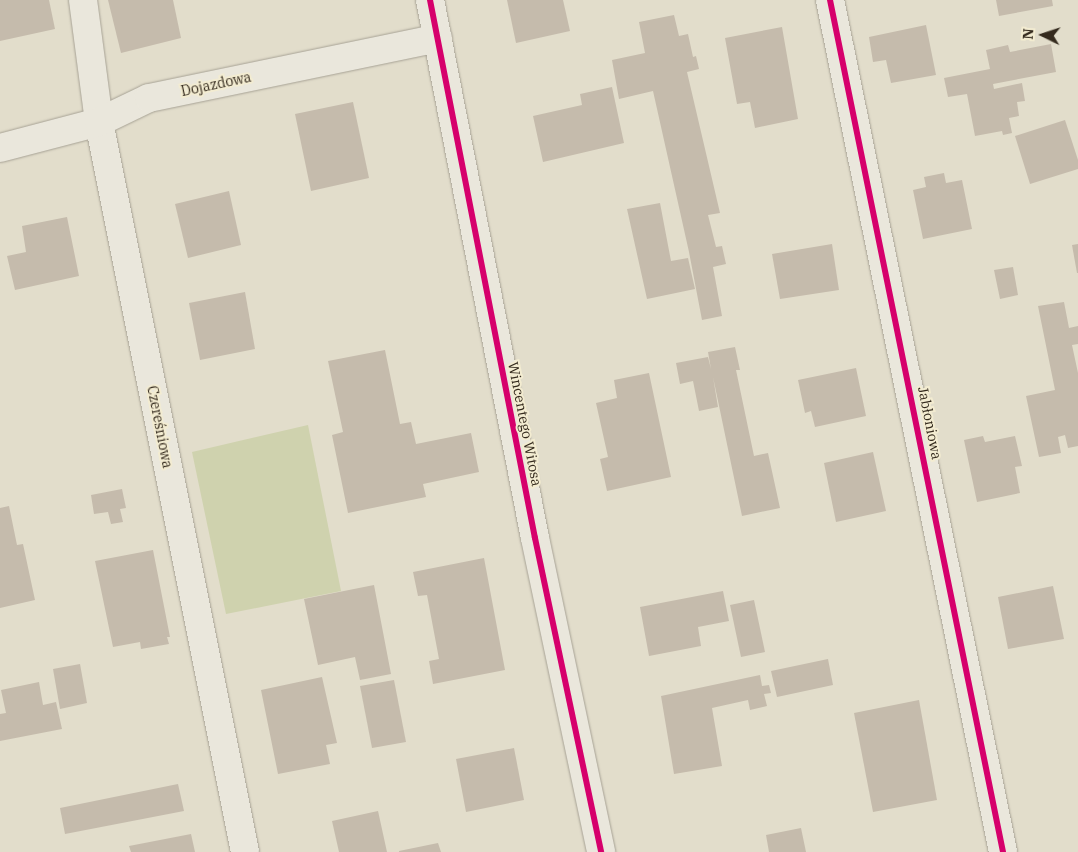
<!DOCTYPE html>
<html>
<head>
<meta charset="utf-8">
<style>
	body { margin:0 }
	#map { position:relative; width:1078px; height:852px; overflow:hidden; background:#e2ddcb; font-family:"IBM Plex Serif",serif }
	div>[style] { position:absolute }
	.green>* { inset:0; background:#cfd2ae }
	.building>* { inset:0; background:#c5bbac }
	.roads { filter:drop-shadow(0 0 1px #a7a295) drop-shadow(0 0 1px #a7a295) }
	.minor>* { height:28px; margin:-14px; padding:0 14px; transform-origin:14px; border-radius:14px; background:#eae7dc }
	.cycleway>* { height:6px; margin:-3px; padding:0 3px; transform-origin:3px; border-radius:3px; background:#d6006c }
	span { translate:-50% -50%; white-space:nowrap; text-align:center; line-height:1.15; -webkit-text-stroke:4px #f3ecd1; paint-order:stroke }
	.street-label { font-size:14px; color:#342a1d }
	.north { position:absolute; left:1018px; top:10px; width:50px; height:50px; -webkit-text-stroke:4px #f3ecd1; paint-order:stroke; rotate:274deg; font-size:14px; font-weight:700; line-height:20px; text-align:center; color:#342a1d }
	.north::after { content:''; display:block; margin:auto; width:18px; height:22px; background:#342a1d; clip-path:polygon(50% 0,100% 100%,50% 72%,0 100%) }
</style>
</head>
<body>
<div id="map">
	<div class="green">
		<div style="clip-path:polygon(308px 425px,341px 591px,226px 614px,192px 452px)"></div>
	</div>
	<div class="building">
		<div style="clip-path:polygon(0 0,49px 0,55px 29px,0 41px)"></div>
		<div style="clip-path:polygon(108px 0,173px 0,181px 38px,121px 53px)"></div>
		<div style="clip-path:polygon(507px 0,563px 0,570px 31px,516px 43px)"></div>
		<div style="clip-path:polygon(996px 0,1052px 0,1053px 6px,999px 16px)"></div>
		<div style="clip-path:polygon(674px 15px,679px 36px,688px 34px,693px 57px,696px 56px,699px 69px,687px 72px,720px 213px,708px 215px,716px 247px,722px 246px,726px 264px,713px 267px,722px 316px,702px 320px,689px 252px,653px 91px,619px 99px,612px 60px,645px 53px,639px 22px)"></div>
		<div style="clip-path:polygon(926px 25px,936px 75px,891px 83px,886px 60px,873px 62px,869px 37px)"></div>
		<div style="clip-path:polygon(782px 27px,798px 119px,755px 128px,750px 102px,737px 104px,725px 38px)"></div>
		<div style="clip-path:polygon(1051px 44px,1056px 72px,993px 84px,994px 89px,1022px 83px,1025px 101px,1017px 102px,1019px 116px,1009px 118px,1012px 133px,1003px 135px,1002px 131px,975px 136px,967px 94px,948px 97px,944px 78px,990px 69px,986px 50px,1008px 45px,1010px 52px)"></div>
		<div style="clip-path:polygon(612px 87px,624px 143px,543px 162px,533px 116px,582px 105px,580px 94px)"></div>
		<div style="clip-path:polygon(353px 102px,369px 178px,311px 191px,295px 114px)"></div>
		<div style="clip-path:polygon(1065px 120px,1078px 160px,1078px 169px,1030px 184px,1015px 136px)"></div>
		<div style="clip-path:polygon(944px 173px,946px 183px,962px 180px,972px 229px,923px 239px,913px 190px,926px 187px,924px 177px)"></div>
		<div style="clip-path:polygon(229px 191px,241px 245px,188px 258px,175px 204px)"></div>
		<div style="clip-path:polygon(660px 203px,671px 261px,688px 258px,695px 289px,647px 299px,627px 209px)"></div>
		<div style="clip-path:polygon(67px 217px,79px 276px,15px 290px,7px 256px,26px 252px,22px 226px)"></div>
		<div style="clip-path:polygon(832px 244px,839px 290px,780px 299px,772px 254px)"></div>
		<div style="clip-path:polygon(1078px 244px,1078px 273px,1077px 273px,1072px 245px)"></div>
		<div style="clip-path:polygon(1013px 267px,1018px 295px,1000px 299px,994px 270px)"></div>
		<div style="clip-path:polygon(245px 292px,255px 349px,200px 360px,189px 303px)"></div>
		<div style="clip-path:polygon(1064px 302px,1069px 328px,1078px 326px,1078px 344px,1072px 345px,1078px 373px,1078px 446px,1068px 448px,1065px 435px,1058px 437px,1061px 453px,1039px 457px,1026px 396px,1055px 390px,1038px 306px)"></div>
		<div style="clip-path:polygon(735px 347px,740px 370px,736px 370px,754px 456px,768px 453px,780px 508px,742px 516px,713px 377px,718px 407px,699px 411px,693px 381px,680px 384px,676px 363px,708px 357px,711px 369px,708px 352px)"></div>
		<div style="clip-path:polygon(385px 350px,400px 424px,411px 422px,416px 444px,471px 433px,479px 472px,423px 484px,426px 497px,348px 513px,332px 435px,343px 432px,328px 361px)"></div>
		<div style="clip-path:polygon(856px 368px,866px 416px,815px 427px,811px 411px,805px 413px,798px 380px)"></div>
		<div style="clip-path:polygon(649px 373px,671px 477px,607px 491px,600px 459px,608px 457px,596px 403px,617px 398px,614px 380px)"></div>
		<div style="clip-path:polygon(983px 436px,985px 442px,1015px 436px,1022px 466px,1015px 467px,1020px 493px,977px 502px,964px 440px)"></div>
		<div style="clip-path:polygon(873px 452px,886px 511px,836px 522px,824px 463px)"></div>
		<div style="clip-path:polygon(122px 489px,126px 508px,120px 509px,123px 522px,111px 524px,108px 512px,94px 514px,91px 495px)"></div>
		<div style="clip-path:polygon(9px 506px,17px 545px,23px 544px,35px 600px,0 608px,0 508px)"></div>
		<div style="clip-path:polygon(153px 550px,170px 637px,167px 637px,169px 644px,141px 649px,140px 642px,113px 647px,95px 561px)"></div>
		<div style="clip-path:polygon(484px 558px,505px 670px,433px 684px,429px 661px,439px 659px,427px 595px,418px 596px,413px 572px)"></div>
		<div style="clip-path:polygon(374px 585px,391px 674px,360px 680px,355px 657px,318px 665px,304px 599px)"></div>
		<div style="clip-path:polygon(1053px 586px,1064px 639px,1008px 649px,998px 597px)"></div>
		<div style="clip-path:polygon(723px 591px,729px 621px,698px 627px,701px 646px,649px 656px,640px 607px)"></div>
		<div style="clip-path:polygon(754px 600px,765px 652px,741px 657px,730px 605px)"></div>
		<div style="clip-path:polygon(828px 659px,833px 685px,777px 697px,771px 671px)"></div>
		<div style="clip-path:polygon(80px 664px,87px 703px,60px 709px,53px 669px)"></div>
		<div style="clip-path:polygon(760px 675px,762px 686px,769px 685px,771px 693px,764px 694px,767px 706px,750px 710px,748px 700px,712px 708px,722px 766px,674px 774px,661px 696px)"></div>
		<div style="clip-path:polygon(322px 677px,337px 743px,326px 745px,330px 764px,278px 774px,261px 690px)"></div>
		<div style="clip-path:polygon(394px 680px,406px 742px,372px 748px,360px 686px)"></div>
		<div style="clip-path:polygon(39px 682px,43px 705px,56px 702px,62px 729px,0 741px,0 714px,6px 713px,1px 690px)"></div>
		<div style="clip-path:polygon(919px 700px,937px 800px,873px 812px,854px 713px)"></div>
		<div style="clip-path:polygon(514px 748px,524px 800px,466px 812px,456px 759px)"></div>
		<div style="clip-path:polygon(178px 784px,184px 811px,65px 834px,60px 808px)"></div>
		<div style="clip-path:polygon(378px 811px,387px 852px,339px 852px,332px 821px)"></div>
		<div style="clip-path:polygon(801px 828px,806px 852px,769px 852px,766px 835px)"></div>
		<div style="clip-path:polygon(191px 834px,195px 852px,131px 852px,129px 846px)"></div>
		<div style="clip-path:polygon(438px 843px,441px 852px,399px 852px,399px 851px)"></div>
	</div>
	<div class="roads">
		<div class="minor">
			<div style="left:83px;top:0;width:123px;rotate:82.5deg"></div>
			<div style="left:99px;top:122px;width:744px;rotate:78.69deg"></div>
			<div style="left:430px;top:0;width:548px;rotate:78.96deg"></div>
			<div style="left:535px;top:538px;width:321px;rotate:78.1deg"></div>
			<div style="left:830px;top:0;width:869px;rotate:78.52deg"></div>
			<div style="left:0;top:148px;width:102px;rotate:-14.7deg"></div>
			<div style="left:99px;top:122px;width:55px;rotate:-25.6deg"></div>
			<div style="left:149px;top:98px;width:295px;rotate:-11.7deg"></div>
		</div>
	</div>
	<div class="cycleway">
		<div style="left:430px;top:0;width:548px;rotate:78.96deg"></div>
		<div style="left:535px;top:538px;width:321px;rotate:78.1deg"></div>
		<div style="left:830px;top:0;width:869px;rotate:78.52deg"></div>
	</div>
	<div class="street-label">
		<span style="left:216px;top:84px;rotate:-12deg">Dojazdowa</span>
		<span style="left:930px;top:423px;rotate:79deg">Jabłoniowa</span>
		<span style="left:525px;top:424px;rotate:79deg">Wincentego Witosa</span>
		<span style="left:160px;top:427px;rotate:79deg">Czereśniowa</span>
	</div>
	<div class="north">N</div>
</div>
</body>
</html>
